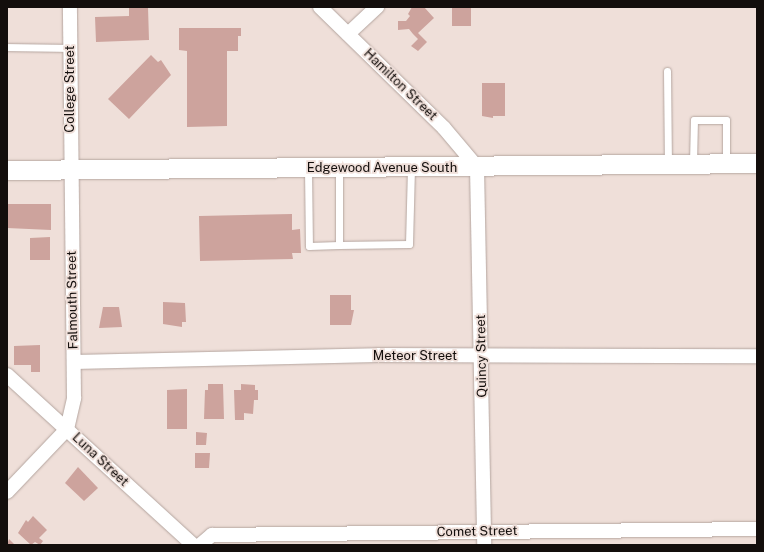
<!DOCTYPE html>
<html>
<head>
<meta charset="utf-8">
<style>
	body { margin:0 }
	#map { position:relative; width:764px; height:552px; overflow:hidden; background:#efdfd9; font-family:"Public Sans",sans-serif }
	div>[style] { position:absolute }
	.building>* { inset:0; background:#cda39d }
	.roads { filter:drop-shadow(0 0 1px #b4a59f) drop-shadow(0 0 1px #b4a59f) }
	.lane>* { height:7px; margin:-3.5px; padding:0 3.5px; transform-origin:3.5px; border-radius:3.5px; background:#fff }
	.street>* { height:14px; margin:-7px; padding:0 7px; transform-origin:7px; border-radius:7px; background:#fff }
	.secondary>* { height:19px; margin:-9.5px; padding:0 9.5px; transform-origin:9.5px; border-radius:9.5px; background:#fff }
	span { translate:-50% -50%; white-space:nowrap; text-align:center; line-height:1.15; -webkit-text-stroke:3.5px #efdfd9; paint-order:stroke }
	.street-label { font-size:13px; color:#130e0c }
	.frame { position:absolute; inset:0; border:8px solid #130e0c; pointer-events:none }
</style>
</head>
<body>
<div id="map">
	<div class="building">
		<div style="clip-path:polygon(129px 7px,148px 7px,149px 40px,96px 42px,95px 17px,129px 16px)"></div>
		<div style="clip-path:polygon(412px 7px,424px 7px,434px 18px,418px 33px,427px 42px,418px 51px,411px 46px,418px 39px,413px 34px,409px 29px,398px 30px,398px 21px,406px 21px,410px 16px,408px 14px)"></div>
		<div style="clip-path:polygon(452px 7px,471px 7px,471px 26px,452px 26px)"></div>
		<div style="clip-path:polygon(179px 28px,241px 28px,241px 36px,238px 36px,238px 51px,227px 51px,227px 126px,187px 127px,187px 51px,179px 50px)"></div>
		<div style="clip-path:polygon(151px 55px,158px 62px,161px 60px,171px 75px,129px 119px,108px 99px)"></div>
		<div style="clip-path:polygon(482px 83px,505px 83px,505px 116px,493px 116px,493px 118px,482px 116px)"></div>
		<div style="clip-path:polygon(7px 204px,51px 204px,51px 230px,7px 228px)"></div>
		<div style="clip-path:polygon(292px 214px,292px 230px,300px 229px,301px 253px,292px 253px,293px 259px,200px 261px,199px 216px)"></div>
		<div style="clip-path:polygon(50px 237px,50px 260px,30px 260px,30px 238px)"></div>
		<div style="clip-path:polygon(330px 295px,351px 295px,351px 310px,354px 310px,351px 325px,330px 325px)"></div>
		<div style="clip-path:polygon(163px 302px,185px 303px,186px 322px,182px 322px,182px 327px,163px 324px)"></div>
		<div style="clip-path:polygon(103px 307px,119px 307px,122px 327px,99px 328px)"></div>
		<div style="clip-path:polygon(40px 345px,40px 372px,31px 372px,31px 365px,14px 365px,14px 346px)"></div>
		<div style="clip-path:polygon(208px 384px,223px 384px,224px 419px,204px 419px,205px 390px,208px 390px)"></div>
		<div style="clip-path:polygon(241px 384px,255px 385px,255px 390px,258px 390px,258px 400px,254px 400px,253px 414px,244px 413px,244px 420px,235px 420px,234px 390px,241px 390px)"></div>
		<div style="clip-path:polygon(187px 389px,187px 429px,167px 429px,167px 390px)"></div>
		<div style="clip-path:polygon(196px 432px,207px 433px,206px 445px,196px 445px)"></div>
		<div style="clip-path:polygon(195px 453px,210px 453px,209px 468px,195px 468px)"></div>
		<div style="clip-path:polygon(78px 467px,98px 488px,84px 501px,65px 483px)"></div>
		<div style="clip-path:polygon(33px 516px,47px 530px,39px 538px,43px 541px,40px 545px,35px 542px,31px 545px,18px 533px,26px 520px,28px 522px)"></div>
		<div style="clip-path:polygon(9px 539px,15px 545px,7px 545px)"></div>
	</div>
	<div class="roads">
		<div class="lane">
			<div style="left:7px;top:47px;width:63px;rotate:0.9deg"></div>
			<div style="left:667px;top:71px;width:93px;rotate:89.4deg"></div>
			<div style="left:693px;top:163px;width:43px;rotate:-88.7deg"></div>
			<div style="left:694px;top:120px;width:32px"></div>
			<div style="left:726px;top:120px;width:43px;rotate:90deg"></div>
			<div style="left:308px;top:168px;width:78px;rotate:89.3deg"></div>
			<div style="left:309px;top:246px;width:30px;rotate:-2deg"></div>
			<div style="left:339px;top:168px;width:77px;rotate:90deg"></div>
			<div style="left:339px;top:245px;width:70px;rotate:-0.8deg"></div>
			<div style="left:409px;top:244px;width:76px;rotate:-88.5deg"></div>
		</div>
		<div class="street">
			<div style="left:320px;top:7px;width:173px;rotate:44.3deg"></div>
			<div style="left:444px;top:128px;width:51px;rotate:49.8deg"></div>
			<div style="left:477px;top:167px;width:378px;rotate:88.9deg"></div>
			<div style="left:348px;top:34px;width:40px;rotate:-43deg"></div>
			<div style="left:74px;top:362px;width:303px;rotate:-1.3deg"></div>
			<div style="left:377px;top:355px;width:380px;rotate:0.2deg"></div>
			<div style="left:7px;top:375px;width:252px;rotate:42.4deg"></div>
			<div style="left:7px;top:492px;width:87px;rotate:-46.4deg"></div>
			<div style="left:67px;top:429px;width:32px;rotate:-77deg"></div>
			<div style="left:74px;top:398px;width:391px;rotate:-90.6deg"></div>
			<div style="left:200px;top:545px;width:16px;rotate:-40deg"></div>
			<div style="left:212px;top:535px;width:545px;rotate:-0.63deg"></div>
		</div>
		<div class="secondary">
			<div style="left:7px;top:170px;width:750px;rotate:-0.53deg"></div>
		</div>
	</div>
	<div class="street-label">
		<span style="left:400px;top:85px;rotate:44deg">Hamilton Street</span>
		<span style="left:70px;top:89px;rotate:-90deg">College Street</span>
		<span style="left:382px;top:168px">Edgewood Avenue South</span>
		<span style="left:73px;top:300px;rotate:-91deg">Falmouth Street</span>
		<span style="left:415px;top:356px">Meteor Street</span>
		<span style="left:482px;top:356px;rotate:-91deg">Quincy Street</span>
		<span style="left:100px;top:460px;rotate:43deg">Luna Street</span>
		<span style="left:477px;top:532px;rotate:-1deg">Comet Street</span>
	</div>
	<div class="frame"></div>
</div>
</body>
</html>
